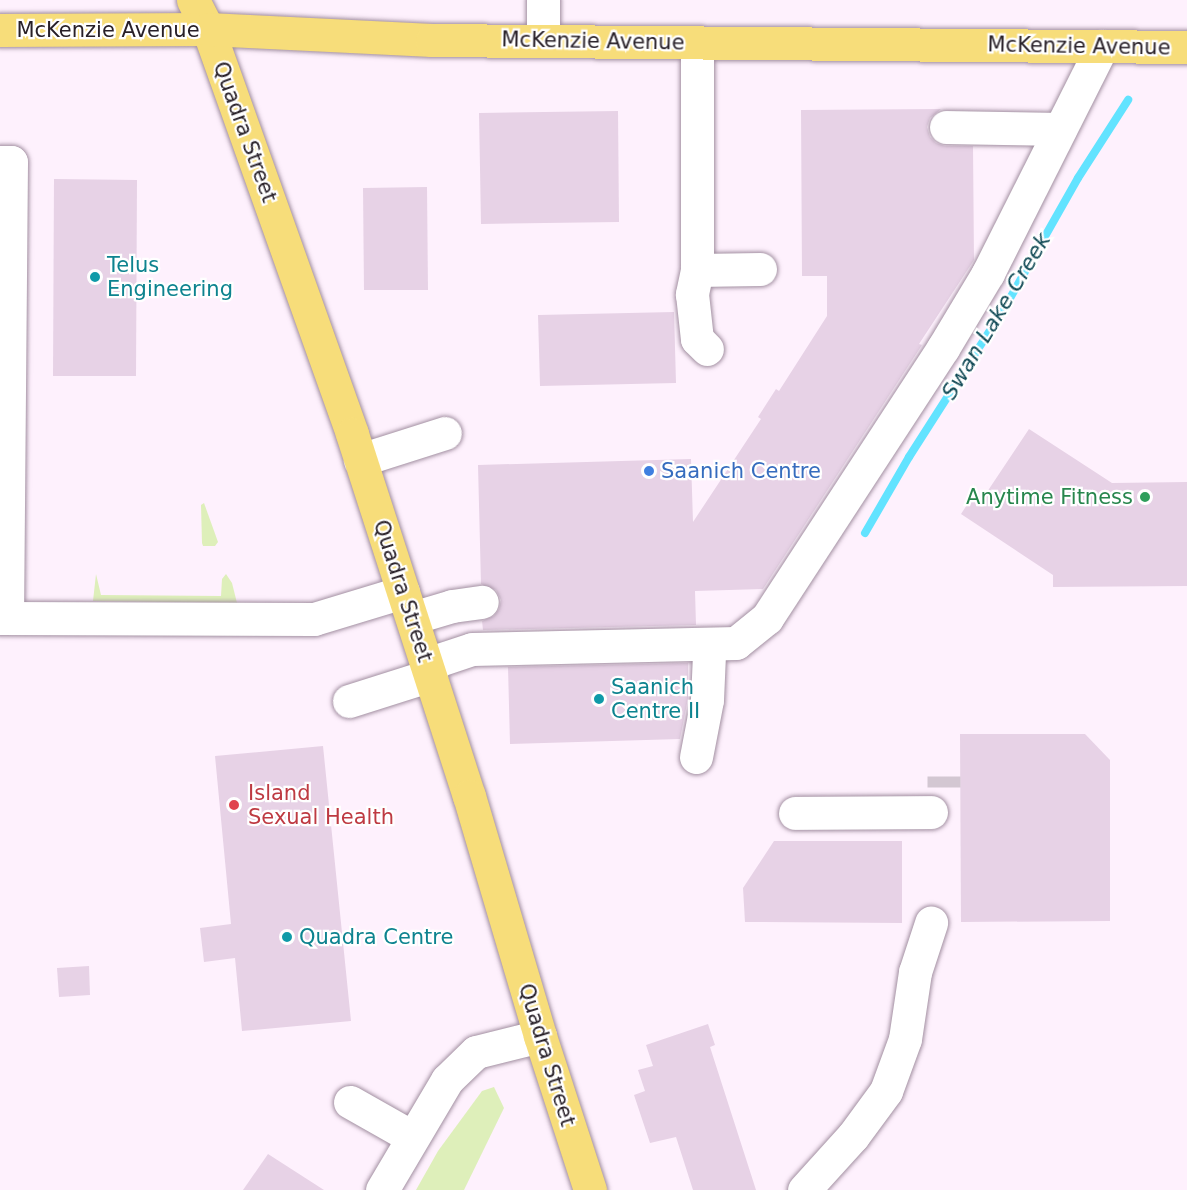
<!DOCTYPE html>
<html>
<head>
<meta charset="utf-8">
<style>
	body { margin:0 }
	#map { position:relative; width:1187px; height:1190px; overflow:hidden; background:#fef1fd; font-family:"DejaVu Sans",sans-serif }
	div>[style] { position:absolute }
	.green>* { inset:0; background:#deefba }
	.stream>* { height:8px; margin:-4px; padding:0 4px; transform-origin:4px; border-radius:4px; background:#62e3ff }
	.building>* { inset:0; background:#e7d2e6 }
	.minor-tunnel>* { height:33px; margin-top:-16.5px; transform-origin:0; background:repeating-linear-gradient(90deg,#d3c7d2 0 33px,transparent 0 49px) }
	.roads { filter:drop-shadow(0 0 2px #a28fa1) drop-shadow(0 0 2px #a28fa1) }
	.minor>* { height:33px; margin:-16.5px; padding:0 16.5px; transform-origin:16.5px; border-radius:16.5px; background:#fff }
	.major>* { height:33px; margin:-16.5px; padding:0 16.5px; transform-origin:16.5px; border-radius:16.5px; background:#f7dd7a }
	.dots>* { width:16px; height:16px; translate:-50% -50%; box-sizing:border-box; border:3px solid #fff; border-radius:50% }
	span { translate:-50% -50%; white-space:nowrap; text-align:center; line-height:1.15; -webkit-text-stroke:4.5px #fff; paint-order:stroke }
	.street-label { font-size:21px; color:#282028 }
	.culture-label { font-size:21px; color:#0d838f }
	.left { translate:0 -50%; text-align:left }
	.shop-label { font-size:21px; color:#366cbe }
	.leisure-label { font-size:21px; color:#27864d }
	.right { translate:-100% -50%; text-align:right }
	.health-label { font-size:21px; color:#be3a42 }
	.water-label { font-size:22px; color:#114a56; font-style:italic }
</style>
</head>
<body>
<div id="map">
	<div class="green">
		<div style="clip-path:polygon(204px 503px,218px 542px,215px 546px,203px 546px,202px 543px,201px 505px)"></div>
		<div style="clip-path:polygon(96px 574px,101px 595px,221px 596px,222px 579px,226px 574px,232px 583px,237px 603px,93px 601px)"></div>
		<div style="clip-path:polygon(494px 1087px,504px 1108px,464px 1190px,416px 1190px,438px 1151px,482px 1091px)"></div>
	</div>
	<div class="stream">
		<div style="left:865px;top:533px;width:88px;rotate:-59.9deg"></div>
		<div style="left:909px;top:457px;width:178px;rotate:-57.4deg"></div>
		<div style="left:1005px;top:307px;width:148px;rotate:-60.5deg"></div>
		<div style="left:1078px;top:178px;width:93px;rotate:-57.3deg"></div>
	</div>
	<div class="building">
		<div style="clip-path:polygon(941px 109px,930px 118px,927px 127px,930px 137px,936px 143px,945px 146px,973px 146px,974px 260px,919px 344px,922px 345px,763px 589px,695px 591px,696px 625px,483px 630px,482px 621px,494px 616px,499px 609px,501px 600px,496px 590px,481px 584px,478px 465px,691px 459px,693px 522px,761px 419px,758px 417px,776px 389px,779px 391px,827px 316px,827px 276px,802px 276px,801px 110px)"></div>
		<div style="clip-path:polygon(618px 111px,619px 222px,481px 224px,479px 113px)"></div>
		<div style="clip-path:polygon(54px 179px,137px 180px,136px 376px,53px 376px)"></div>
		<div style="clip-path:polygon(427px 187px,428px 290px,364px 290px,363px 188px)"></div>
		<div style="clip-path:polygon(674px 312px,676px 383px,540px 386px,538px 315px)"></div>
		<div style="clip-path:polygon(1029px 429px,1112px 483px,1187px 482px,1187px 586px,1053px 587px,1053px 575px,961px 514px,974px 494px,983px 498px)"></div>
		<div style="clip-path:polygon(688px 663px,688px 698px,680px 739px,510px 744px,508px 667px)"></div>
		<div style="clip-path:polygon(960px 734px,1085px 734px,1110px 760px,1110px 921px,961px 922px)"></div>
		<div style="clip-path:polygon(323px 746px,351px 1021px,242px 1031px,235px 958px,204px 962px,200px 928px,231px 924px,215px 756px)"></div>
		<div style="clip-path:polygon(774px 841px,902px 841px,902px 923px,745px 922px,743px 888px)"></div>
		<div style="clip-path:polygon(89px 966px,90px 995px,59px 997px,57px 968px)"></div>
		<div style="clip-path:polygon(708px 1024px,715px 1045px,710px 1047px,756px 1190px,693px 1190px,676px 1137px,650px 1143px,634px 1095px,645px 1091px,638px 1070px,653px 1066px,646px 1045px)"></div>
		<div style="clip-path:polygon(268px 1154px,324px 1190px,243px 1190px)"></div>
	</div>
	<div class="minor-tunnel">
		<div style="left:944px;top:787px;width:11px;rotate:-90deg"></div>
	</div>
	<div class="roads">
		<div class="minor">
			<div style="left:543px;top:41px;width:41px;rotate:-90deg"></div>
			<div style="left:697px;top:43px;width:227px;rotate:90deg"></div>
			<div style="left:697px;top:270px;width:25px;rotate:102deg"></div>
			<div style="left:692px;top:294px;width:45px;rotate:83.7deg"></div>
			<div style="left:697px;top:339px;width:14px;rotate:45deg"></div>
			<div style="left:946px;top:127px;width:114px;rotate:1deg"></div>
			<div style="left:0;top:162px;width:11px"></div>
			<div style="left:11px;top:162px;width:456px;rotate:90.5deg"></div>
			<div style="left:697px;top:270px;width:63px;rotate:-0.9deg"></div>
			<div style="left:360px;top:460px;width:89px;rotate:-17.6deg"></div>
			<div style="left:0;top:618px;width:314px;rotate:0.2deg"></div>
			<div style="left:314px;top:619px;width:93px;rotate:-16.9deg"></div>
			<div style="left:412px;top:618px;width:42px;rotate:-16.7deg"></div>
			<div style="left:452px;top:606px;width:30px;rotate:-8deg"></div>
			<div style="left:427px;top:664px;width:47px;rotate:-18.4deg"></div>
			<div style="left:472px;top:649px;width:264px;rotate:-1.3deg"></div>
			<div style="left:736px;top:643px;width:40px;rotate:-39deg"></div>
			<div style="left:767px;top:618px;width:322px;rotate:-56.9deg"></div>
			<div style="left:943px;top:348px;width:87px;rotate:-59deg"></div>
			<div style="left:988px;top:273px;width:254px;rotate:-63.3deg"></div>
			<div style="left:349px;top:701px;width:86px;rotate:-17.6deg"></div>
			<div style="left:696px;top:757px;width:58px;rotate:-79.1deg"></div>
			<div style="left:707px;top:700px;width:46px;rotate:-87.5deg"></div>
			<div style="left:795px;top:813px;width:136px;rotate:-0.4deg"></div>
			<div style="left:350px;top:1102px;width:71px;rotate:29.4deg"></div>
			<div style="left:382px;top:1190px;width:128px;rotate:-59.4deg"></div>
			<div style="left:447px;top:1080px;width:40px;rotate:-44deg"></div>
			<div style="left:476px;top:1052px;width:66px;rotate:-14deg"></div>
			<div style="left:804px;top:1190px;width:73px;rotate:-47.8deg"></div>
			<div style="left:853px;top:1136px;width:56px;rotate:-53.7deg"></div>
			<div style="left:886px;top:1091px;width:55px;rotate:-69.9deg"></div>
			<div style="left:905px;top:1039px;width:68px;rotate:-81.5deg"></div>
			<div style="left:915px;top:972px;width:52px;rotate:-71.9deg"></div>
		</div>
		<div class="major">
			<div style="left:193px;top:0;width:33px;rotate:63deg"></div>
			<div style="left:208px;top:29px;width:430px;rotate:70.4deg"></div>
			<div style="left:352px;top:434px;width:380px;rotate:72.1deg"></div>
			<div style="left:469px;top:796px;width:250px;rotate:73.5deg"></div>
			<div style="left:540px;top:1036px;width:162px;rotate:72deg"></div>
			<div style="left:0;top:30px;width:208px;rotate:-0.3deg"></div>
			<div style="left:208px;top:29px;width:224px;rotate:2.8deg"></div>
			<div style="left:432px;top:40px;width:755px;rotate:0.53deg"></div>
		</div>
	</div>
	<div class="dots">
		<div style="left:95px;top:277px;background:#0f9aa8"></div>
		<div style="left:649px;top:471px;background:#3f7fe0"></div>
		<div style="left:1145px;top:497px;background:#2e9e5b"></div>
		<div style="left:599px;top:699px;background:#0f9aa8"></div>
		<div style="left:234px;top:805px;background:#e0444e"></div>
		<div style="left:287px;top:937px;background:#0f9aa8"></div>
	</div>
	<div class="street-label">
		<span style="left:108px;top:30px">McKenzie Avenue</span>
		<span style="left:593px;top:41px;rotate:1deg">McKenzie Avenue</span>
		<span style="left:1079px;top:46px;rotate:1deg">McKenzie Avenue</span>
		<span style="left:245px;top:132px;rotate:70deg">Quadra Street</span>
		<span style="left:403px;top:591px;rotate:72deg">Quadra Street</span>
		<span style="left:547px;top:1055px;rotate:73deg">Quadra Street</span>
	</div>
	<div class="culture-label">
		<span class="left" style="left:107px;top:277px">Telus<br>Engineering</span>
		<span class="left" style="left:611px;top:699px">Saanich<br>Centre II</span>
		<span class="left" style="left:299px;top:937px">Quadra Centre</span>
	</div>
	<div class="shop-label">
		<span class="left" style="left:661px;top:471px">Saanich Centre</span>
	</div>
	<div class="leisure-label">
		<span class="right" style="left:1133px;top:497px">Anytime Fitness</span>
	</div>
	<div class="health-label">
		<span class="left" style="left:248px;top:805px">Island<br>Sexual Health</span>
	</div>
	<div class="water-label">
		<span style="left:996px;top:316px;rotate:-59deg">Swan Lake Creek</span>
	</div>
</div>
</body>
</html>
